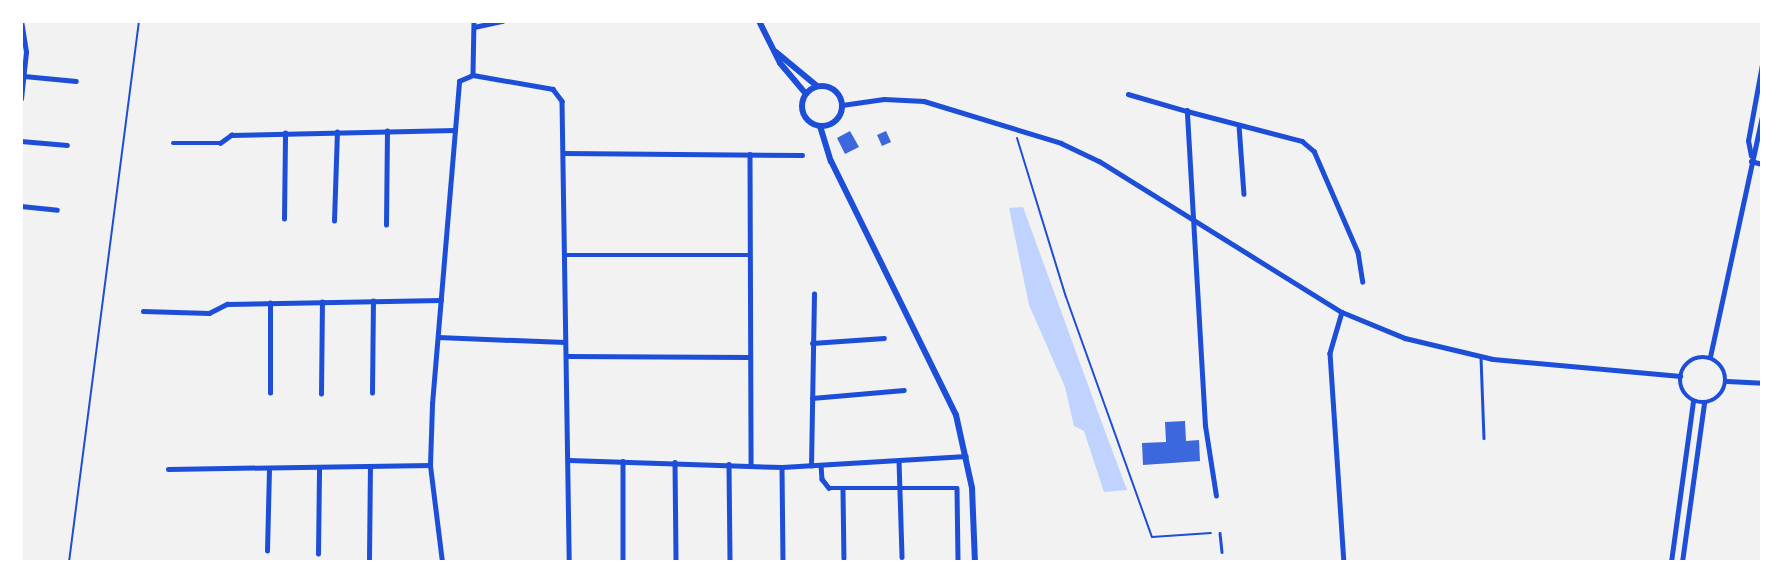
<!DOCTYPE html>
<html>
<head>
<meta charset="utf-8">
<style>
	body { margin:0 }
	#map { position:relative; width:1783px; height:583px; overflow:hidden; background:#f2f2f2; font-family:Manrope,sans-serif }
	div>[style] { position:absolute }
	.water>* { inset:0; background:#bfd3fe }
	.building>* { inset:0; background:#3d67dc }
	.path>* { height:2px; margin:-1px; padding:0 1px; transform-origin:1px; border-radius:1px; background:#1d4ed8 }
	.service>* { height:2.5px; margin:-1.25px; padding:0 1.25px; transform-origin:1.25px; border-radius:1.25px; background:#1d4ed8 }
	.minor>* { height:4.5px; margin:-2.25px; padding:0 2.25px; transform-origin:2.25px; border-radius:2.25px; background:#1d4ed8 }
	.minor>.ring { margin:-2.25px; padding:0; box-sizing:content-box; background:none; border:4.5px solid #1d4ed8; border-radius:50% }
	.secondary>* { height:6px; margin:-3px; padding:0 3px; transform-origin:3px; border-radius:3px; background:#1d4ed8 }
	.secondary>.ring { margin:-3px; padding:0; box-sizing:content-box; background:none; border:6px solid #1d4ed8; border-radius:50% }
	span { translate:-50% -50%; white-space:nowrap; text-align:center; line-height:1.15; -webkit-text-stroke:6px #fff; paint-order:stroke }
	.frame { position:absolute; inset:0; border:23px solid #fff; pointer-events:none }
</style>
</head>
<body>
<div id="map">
	<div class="water">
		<div style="clip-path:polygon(1023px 207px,1099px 415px,1127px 490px,1104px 492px,1084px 431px,1074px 426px,1065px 387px,1029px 305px,1009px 208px)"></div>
	</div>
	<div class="building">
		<div style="clip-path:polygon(850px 131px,859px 147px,845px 154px,837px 138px)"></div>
		<div style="clip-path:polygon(886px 131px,891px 142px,882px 146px,877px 135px)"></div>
		<div style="clip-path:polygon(1185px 421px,1186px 441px,1199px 440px,1200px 461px,1143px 465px,1142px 443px,1166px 442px,1165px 422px)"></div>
	</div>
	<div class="path">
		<div style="left:1017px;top:138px;width:166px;rotate:72.9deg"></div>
		<div style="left:1066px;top:297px;width:255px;rotate:70.3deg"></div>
		<div style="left:1152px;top:537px;width:59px;rotate:-3.9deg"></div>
		<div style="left:69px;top:562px;width:546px;rotate:-82.63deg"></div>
	</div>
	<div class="service">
		<div style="left:1481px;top:357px;width:81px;rotate:87.9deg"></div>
		<div style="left:1220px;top:533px;width:19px;rotate:84deg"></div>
	</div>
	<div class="minor">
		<div style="left:474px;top:21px;width:54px;rotate:91.1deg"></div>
		<div style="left:473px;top:75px;width:81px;rotate:9.9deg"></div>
		<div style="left:553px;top:89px;width:15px;rotate:53deg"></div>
		<div style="left:562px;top:101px;width:461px;rotate:89.1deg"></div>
		<div style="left:474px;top:27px;width:29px;rotate:-12deg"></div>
		<div style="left:24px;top:76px;width:52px;rotate:5.5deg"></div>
		<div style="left:1128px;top:94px;width:61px;rotate:16.1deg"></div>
		<div style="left:21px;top:99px;width:47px;rotate:-83.9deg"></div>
		<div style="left:26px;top:52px;width:31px;rotate:-99deg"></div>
		<div style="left:842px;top:105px;width:42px;rotate:-8.1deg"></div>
		<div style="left:884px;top:99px;width:40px;rotate:2.9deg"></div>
		<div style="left:924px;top:101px;width:143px;rotate:17deg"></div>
		<div style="left:1061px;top:143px;width:42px;rotate:25.3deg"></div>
		<div style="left:1099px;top:161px;width:286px;rotate:31.9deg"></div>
		<div style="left:1342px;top:312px;width:68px;rotate:22.4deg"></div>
		<div style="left:1405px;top:338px;width:90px;rotate:13.4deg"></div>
		<div style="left:1493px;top:359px;width:188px;rotate:5.2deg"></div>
		<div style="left:1239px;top:125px;width:69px;rotate:85.9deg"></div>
		<div style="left:21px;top:141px;width:46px;rotate:5deg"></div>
		<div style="left:173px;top:143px;width:47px"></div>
		<div style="left:220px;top:143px;width:14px;rotate:-36deg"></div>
		<div style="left:231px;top:135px;width:224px;rotate:-1.3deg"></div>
		<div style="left:563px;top:153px;width:239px;rotate:0.5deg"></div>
		<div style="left:750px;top:154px;width:312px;rotate:89.8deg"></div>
		<div style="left:1751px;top:156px;width:15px;rotate:-101deg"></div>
		<div style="left:1748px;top:141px;width:77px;rotate:-79.6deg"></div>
		<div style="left:1751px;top:161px;width:11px;rotate:15deg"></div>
		<div style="left:21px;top:206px;width:36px;rotate:6deg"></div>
		<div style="left:284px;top:219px;width:86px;rotate:-89.3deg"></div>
		<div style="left:334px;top:221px;width:89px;rotate:-88.1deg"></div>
		<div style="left:386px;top:225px;width:94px;rotate:-89.4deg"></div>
		<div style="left:564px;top:255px;width:185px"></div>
		<div style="left:143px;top:311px;width:66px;rotate:1.7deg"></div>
		<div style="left:209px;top:313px;width:20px;rotate:-27deg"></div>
		<div style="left:227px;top:304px;width:214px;rotate:-1.1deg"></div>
		<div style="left:1342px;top:312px;width:43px;rotate:106.3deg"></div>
		<div style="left:1330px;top:353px;width:209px;rotate:86.2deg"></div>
		<div style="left:438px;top:337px;width:127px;rotate:2.3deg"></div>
		<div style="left:812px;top:343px;width:72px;rotate:-4deg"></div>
		<div style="left:566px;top:356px;width:183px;rotate:0.3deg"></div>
		<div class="ring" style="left:1680px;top:357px;width:41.5px;height:41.5px"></div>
		<div style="left:1710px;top:357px;width:246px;rotate:-77.8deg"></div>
		<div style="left:1727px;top:381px;width:35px;rotate:3deg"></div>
		<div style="left:270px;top:393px;width:90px;rotate:-90deg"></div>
		<div style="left:372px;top:393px;width:92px;rotate:-89.4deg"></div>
		<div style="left:321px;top:394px;width:92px;rotate:-89.4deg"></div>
		<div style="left:812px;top:398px;width:92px;rotate:-5deg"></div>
		<div style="left:569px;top:460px;width:213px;rotate:1.9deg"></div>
		<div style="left:782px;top:467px;width:184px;rotate:-3.4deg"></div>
		<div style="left:899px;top:460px;width:97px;rotate:88.2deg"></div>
		<div style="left:623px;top:461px;width:100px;rotate:90deg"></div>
		<div style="left:675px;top:462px;width:100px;rotate:89.4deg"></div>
		<div style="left:729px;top:464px;width:98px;rotate:89.4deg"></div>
		<div style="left:821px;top:465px;width:14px;rotate:86deg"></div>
		<div style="left:822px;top:479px;width:11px;rotate:52deg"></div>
		<div style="left:829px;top:488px;width:128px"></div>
		<div style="left:957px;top:488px;width:71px;rotate:89.2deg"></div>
		<div style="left:811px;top:466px;width:172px;rotate:-89deg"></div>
		<div style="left:782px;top:467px;width:94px;rotate:89.4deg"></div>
		<div style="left:168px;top:469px;width:262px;rotate:-0.9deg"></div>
		<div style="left:843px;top:490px;width:68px;rotate:89.2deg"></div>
		<div style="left:1216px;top:496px;width:71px;rotate:-98.9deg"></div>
		<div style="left:1205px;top:426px;width:316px;rotate:-93.3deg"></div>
		<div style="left:1187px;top:111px;width:119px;rotate:14.6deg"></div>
		<div style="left:1302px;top:141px;width:16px;rotate:40deg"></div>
		<div style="left:1314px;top:151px;width:110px;rotate:66.5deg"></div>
		<div style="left:1358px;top:252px;width:30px;rotate:81deg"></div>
		<div style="left:267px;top:551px;width:82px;rotate:-88.6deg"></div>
		<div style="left:318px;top:554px;width:86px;rotate:-89.3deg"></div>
		<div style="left:369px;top:559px;width:92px;rotate:-89.4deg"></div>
		<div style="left:442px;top:562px;width:98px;rotate:-97.1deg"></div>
		<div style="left:430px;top:465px;width:61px;rotate:-88.1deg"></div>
		<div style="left:432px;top:404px;width:324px;rotate:-85.2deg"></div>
		<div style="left:459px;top:81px;width:15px;rotate:-23deg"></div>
		<div style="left:1671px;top:562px;width:162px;rotate:-82.2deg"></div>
		<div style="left:1682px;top:562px;width:161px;rotate:-82.1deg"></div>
	</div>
	<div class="secondary">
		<div style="left:759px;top:21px;width:47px;rotate:63.4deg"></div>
		<div style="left:780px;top:63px;width:40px;rotate:50deg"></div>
		<div style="left:776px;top:52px;width:53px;rotate:39.7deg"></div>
		<div class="ring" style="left:802px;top:86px;width:34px;height:34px"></div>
		<div style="left:820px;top:126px;width:37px;rotate:73deg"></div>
		<div style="left:831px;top:161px;width:283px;rotate:63.8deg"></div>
		<div style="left:956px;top:415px;width:75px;rotate:77.6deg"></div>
		<div style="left:972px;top:488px;width:74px;rotate:87.7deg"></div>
	</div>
	<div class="frame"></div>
</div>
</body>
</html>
